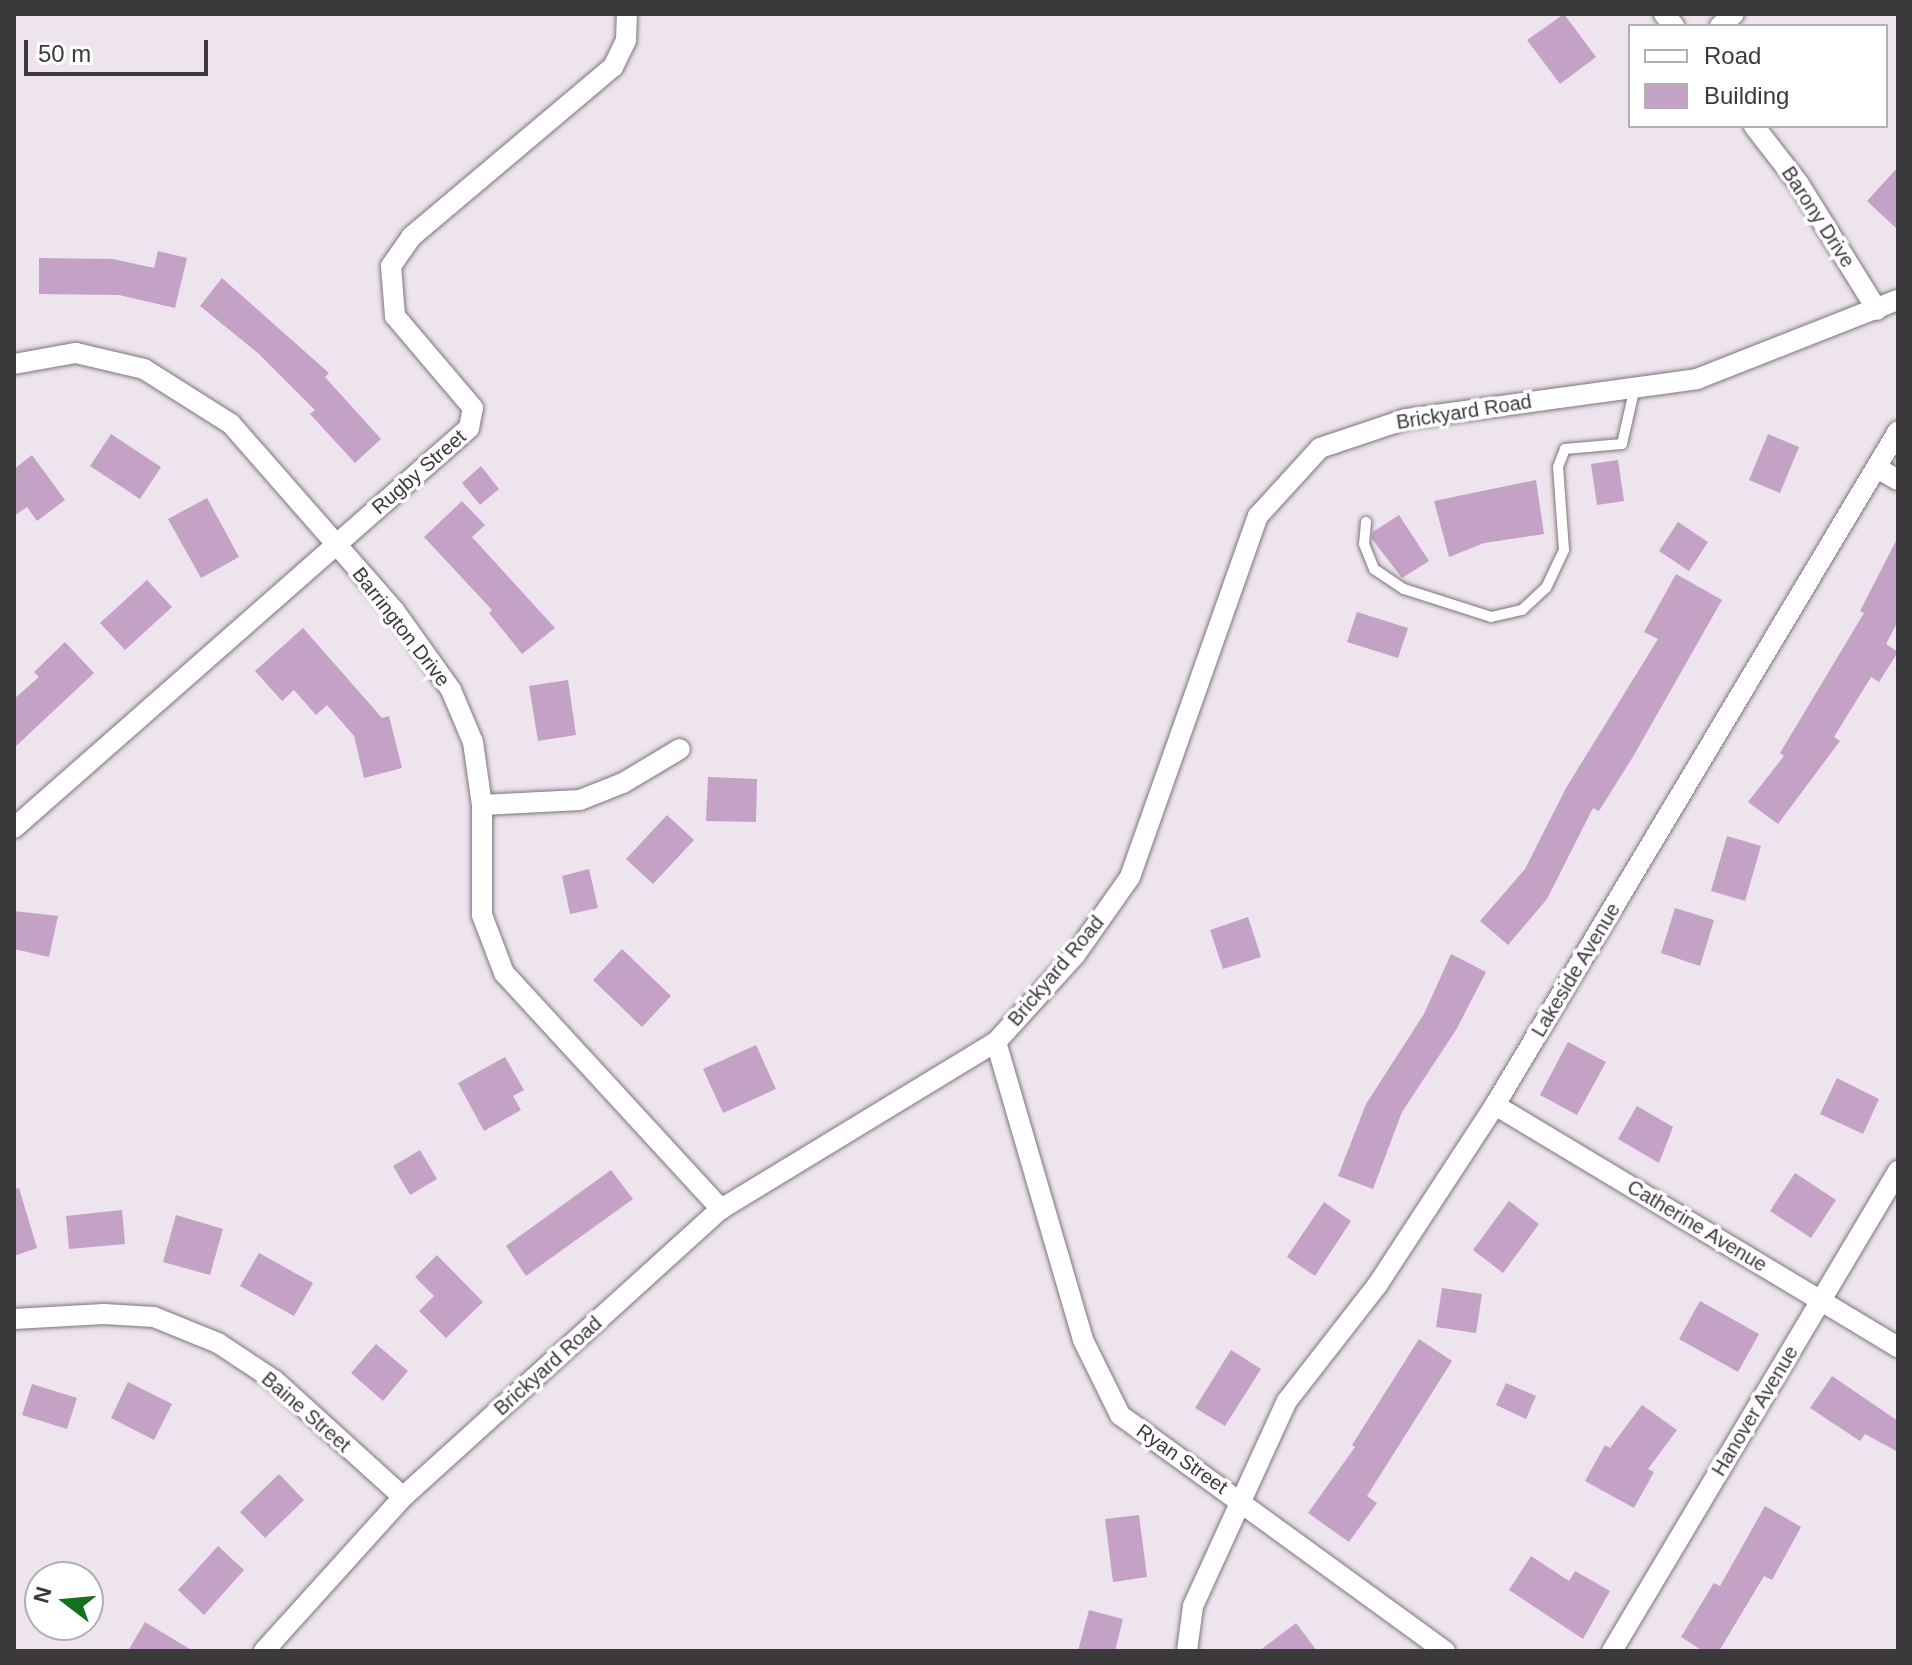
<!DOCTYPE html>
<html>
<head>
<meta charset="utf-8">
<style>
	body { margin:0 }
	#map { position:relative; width:1912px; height:1665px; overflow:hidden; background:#ede4ed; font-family:Helvetica,sans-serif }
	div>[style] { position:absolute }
	.building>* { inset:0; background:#c3a2c6 }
	.roads { filter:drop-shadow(0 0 2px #7d757e) drop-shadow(0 0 2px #7d757e) }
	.lane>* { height:10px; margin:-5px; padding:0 5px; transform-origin:5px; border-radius:5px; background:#fff }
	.street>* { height:20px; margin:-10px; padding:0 10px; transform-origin:10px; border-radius:10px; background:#fff }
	span { translate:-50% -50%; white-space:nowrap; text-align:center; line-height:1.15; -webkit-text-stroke:7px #fff; paint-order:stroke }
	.street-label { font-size:20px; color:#3c393c }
	.frame { position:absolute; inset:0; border:16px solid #3c393c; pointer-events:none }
	.legend { position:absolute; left:1628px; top:24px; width:260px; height:104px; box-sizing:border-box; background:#fff; border:2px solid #b1b0b1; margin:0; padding:10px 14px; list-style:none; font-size:24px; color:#3c393c }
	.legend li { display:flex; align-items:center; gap:16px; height:40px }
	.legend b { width:40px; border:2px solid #b1b0b1 }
	.north { position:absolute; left:24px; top:1561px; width:80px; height:80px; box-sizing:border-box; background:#fff; border:2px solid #b1b0b1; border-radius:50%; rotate:286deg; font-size:22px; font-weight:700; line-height:32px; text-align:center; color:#3c393c }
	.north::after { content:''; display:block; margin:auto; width:28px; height:36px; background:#14701c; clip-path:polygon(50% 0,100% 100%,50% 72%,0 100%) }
	.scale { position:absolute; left:24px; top:40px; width:184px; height:36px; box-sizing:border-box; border:4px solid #3c393c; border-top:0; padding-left:10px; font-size:24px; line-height:28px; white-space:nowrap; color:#3c393c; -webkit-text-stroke:6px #fff; paint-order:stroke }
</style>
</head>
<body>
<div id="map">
	<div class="building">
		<div style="clip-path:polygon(1564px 14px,1596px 57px,1560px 84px,1527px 40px)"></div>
		<div style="clip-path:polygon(1898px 167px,1898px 230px,1867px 201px)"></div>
		<div style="clip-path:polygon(158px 251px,187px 258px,175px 308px,119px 295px,39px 294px,39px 258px,113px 259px,154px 268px)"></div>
		<div style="clip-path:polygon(222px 278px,329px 373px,325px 377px,381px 439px,355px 463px,310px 414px,315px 410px,259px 354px,200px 306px)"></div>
		<div style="clip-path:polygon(111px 434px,161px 467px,140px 499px,90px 466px)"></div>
		<div style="clip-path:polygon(1768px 434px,1799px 447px,1780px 493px,1749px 480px)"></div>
		<div style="clip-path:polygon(32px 455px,65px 500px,37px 521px,27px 507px,14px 516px,14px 469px)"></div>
		<div style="clip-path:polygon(1618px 460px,1624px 501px,1597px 505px,1591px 464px)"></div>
		<div style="clip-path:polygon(481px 466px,499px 489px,480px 505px,462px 483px)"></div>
		<div style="clip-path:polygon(1536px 480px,1544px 534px,1484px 543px,1449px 557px,1434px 501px)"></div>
		<div style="clip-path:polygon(207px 498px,239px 557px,201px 578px,168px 519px)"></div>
		<div style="clip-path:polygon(462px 501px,485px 525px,472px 537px,555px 628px,522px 654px,489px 613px,492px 610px,424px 537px)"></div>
		<div style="clip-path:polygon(1399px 515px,1429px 561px,1402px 578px,1372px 539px,1373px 532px)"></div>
		<div style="clip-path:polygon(1678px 522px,1708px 542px,1689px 571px,1659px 551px)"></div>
		<div style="clip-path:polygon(1898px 537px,1898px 621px,1886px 644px,1898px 652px,1879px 682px,1871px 677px,1834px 737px,1840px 741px,1778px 824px,1748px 802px,1784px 756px,1780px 753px,1864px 613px,1860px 611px)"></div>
		<div style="clip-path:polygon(1676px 574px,1722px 600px,1634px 755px,1599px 811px,1593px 808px,1547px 899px,1508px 945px,1480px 921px,1525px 869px,1566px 788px,1658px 639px,1644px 632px)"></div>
		<div style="clip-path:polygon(147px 580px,172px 607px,125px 650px,100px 623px)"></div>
		<div style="clip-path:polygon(1357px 612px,1408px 628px,1398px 658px,1347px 642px)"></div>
		<div style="clip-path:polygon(303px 628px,382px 718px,389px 716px,402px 768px,364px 778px,354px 736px,327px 705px,316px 715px,294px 690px,282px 701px,255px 671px)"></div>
		<div style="clip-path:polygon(65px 642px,94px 673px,14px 748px,14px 699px,39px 677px,34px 672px)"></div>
		<div style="clip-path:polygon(568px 680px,576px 735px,538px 741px,529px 686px)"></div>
		<div style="clip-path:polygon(708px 777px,757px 779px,756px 822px,706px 821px)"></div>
		<div style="clip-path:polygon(667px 815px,694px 840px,653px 884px,626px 859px)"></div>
		<div style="clip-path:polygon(1727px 836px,1761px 846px,1745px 901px,1711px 891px)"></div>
		<div style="clip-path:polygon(589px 869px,598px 908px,570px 914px,562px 876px)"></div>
		<div style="clip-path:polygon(1675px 908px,1714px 920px,1700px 966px,1661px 953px)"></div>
		<div style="clip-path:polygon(14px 911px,58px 916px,49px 957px,14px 949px)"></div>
		<div style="clip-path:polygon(1248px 917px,1261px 957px,1223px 969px,1210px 930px)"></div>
		<div style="clip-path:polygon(622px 949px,671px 996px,642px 1027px,593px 980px)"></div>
		<div style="clip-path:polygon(1451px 954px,1486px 972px,1456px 1030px,1402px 1112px,1373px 1189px,1338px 1176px,1366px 1104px,1424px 1014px)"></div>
		<div style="clip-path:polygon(1568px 1042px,1606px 1062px,1577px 1115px,1540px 1095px)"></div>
		<div style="clip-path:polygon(756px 1045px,776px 1089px,723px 1113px,703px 1069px)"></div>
		<div style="clip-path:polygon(505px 1057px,524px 1090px,513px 1096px,521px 1110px,484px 1131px,458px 1083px)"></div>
		<div style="clip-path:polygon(1837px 1078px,1879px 1099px,1863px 1134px,1820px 1114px)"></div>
		<div style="clip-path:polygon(1637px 1106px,1673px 1127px,1659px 1163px,1618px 1139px)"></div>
		<div style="clip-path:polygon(420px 1150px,437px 1179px,410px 1195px,393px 1166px)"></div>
		<div style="clip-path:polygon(611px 1170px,633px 1199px,526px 1276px,506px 1246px)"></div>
		<div style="clip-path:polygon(1795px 1173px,1836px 1200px,1811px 1238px,1770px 1211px)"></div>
		<div style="clip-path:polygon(19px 1188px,37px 1248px,14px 1256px,14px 1189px)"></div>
		<div style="clip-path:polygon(1509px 1201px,1539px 1224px,1503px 1273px,1473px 1250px)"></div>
		<div style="clip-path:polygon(1324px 1202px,1351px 1221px,1315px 1276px,1287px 1257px)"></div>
		<div style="clip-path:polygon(122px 1210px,125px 1244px,69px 1249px,66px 1216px)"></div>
		<div style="clip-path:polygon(176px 1215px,223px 1229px,210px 1275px,163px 1262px)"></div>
		<div style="clip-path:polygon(259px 1253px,313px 1283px,294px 1316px,240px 1286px)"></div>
		<div style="clip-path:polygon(437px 1255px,483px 1302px,446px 1338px,419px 1311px,434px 1296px,415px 1277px)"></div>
		<div style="clip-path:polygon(1442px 1288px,1482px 1294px,1476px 1333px,1436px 1327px)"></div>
		<div style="clip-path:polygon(1700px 1301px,1759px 1334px,1738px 1372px,1679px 1339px)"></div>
		<div style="clip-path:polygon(1419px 1339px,1452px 1361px,1367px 1496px,1377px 1503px,1349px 1542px,1308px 1513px,1355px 1447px,1352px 1445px)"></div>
		<div style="clip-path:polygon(376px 1344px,408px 1371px,383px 1401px,351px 1373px)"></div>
		<div style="clip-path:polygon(1231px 1350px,1261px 1369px,1225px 1426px,1195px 1408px)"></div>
		<div style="clip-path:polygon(1832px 1376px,1898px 1421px,1898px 1452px,1865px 1434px,1860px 1441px,1810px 1408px)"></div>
		<div style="clip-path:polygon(128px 1382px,172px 1404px,154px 1440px,111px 1418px)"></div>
		<div style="clip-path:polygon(1506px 1383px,1536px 1396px,1526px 1419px,1496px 1405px)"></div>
		<div style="clip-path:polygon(32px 1384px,77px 1398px,67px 1429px,22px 1415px)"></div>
		<div style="clip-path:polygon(1642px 1405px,1677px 1430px,1648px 1469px,1654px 1472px,1634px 1508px,1585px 1481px,1605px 1445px,1610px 1448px)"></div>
		<div style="clip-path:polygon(279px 1474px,304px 1500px,265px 1538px,240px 1512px)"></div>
		<div style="clip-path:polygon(1765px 1506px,1801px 1527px,1772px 1580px,1764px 1576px,1719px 1651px,1703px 1651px,1681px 1637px,1714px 1583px,1720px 1586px)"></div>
		<div style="clip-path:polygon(1139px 1515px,1147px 1577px,1113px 1582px,1105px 1519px)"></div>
		<div style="clip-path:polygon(218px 1546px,244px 1570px,204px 1615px,178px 1590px)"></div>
		<div style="clip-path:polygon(1531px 1556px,1569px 1581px,1575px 1571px,1610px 1591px,1583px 1639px,1509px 1590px)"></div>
		<div style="clip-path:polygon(1089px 1610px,1123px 1619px,1115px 1651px,1078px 1651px)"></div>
		<div style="clip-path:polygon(145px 1622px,193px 1651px,128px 1651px)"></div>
		<div style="clip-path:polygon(1296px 1623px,1317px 1651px,1259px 1651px)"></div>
	</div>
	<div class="roads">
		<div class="lane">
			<div style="left:1366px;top:522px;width:22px;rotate:95deg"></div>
			<div style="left:1364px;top:544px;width:27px;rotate:68deg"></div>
			<div style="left:1374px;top:569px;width:36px;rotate:34deg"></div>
			<div style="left:1404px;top:589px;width:91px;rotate:17.8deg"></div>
			<div style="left:1491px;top:617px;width:32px;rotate:-13deg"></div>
			<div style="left:1522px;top:610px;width:33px;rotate:-43deg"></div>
			<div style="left:1546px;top:588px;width:42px;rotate:-64.7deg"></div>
			<div style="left:1564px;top:550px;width:83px;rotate:-94.1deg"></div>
			<div style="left:1558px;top:467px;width:19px;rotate:-69deg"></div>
			<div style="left:1565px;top:449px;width:57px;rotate:-5deg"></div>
			<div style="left:1622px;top:444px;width:58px;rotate:-77.2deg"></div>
		</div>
		<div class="street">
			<div style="left:1664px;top:14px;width:16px;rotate:50deg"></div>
			<div style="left:1720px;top:26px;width:18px;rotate:-41deg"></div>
			<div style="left:1754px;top:126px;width:73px;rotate:52.2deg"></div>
			<div style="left:1799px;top:184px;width:148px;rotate:58.2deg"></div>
			<div style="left:14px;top:364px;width:63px;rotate:-10.1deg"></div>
			<div style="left:76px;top:353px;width:70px;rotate:13.2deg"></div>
			<div style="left:144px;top:369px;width:103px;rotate:32.3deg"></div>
			<div style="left:231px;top:424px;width:247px;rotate:48.8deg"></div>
			<div style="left:394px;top:610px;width:98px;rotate:54.5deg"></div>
			<div style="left:451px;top:690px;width:56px;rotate:67.1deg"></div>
			<div style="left:473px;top:742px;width:64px;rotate:81.9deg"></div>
			<div style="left:482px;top:805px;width:110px;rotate:90deg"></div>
			<div style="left:482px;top:915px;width:62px;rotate:69.2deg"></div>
			<div style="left:504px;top:973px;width:321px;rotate:47.4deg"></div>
			<div style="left:1877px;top:468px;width:24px;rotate:30deg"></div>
			<div style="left:482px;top:805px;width:98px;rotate:-2.9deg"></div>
			<div style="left:580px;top:800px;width:46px;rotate:-21.6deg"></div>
			<div style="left:623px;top:783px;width:66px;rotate:-30.8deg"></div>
			<div style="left:14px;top:828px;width:606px;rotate:-41.32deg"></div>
			<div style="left:469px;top:428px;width:20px;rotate:-79deg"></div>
			<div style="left:473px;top:408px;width:121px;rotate:-130.3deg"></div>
			<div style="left:395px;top:316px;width:50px;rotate:-94.6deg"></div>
			<div style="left:391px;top:266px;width:35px;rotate:-55deg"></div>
			<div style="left:411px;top:237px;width:264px;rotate:-40.1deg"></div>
			<div style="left:613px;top:67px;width:30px;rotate:-64deg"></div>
			<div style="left:626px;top:40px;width:26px;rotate:-88deg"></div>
			<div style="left:996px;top:1042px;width:310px;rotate:73.7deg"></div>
			<div style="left:1083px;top:1340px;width:84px;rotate:63.7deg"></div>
			<div style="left:1120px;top:1415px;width:402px;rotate:36deg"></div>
			<div style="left:1495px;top:1105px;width:470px;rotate:31deg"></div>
			<div style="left:14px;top:1319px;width:90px;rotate:-3.2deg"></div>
			<div style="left:104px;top:1314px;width:50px;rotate:3.4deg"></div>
			<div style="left:154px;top:1317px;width:69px;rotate:22.1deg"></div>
			<div style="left:218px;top:1343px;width:67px;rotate:33.5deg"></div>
			<div style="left:274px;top:1380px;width:174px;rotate:42.2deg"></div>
			<div style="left:264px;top:1651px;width:207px;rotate:-47.9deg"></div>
			<div style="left:403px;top:1497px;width:429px;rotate:-42.2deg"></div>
			<div style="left:721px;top:1209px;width:322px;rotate:-31.3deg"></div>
			<div style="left:996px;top:1042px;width:118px;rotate:-47.8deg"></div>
			<div style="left:1075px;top:955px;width:95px;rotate:-54.8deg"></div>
			<div style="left:1130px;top:877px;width:383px;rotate:-70.5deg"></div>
			<div style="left:1258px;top:516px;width:92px;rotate:-47.6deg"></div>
			<div style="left:1320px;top:448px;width:91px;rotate:-18.6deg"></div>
			<div style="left:1406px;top:419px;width:294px;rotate:-7.8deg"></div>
			<div style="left:1697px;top:379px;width:216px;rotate:-21.5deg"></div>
			<div style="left:1187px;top:1651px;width:45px;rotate:-82.4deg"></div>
			<div style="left:1193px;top:1606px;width:226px;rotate:-65.4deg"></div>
			<div style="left:1287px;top:1401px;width:148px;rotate:-52.1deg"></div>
			<div style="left:1378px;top:1284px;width:214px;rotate:-56.8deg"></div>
			<div style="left:1495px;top:1105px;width:785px;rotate:-59.12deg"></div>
			<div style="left:1612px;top:1651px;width:559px;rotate:-59.21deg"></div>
		</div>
	</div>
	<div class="street-label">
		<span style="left:1818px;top:217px;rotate:57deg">Barony Drive</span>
		<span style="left:1464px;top:412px;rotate:-9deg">Brickyard Road</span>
		<span style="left:419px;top:472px;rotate:-41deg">Rugby Street</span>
		<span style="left:401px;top:627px;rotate:52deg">Barrington Drive</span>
		<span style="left:1576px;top:970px;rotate:-59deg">Lakeside Avenue</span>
		<span style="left:1056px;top:971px;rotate:-50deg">Brickyard Road</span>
		<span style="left:1697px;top:1226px;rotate:31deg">Catherine Avenue</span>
		<span style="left:548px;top:1366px;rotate:-42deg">Brickyard Road</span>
		<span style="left:1755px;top:1411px;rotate:-59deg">Hanover Avenue</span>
		<span style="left:306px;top:1412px;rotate:41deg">Baine Street</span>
		<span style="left:1182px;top:1459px;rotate:35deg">Ryan Street</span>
	</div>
	<div class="frame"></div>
	<ul class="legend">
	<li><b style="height:10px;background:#fff"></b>Road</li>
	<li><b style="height:22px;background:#c3a2c6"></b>Building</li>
	</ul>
	<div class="north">N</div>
	<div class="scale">50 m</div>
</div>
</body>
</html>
